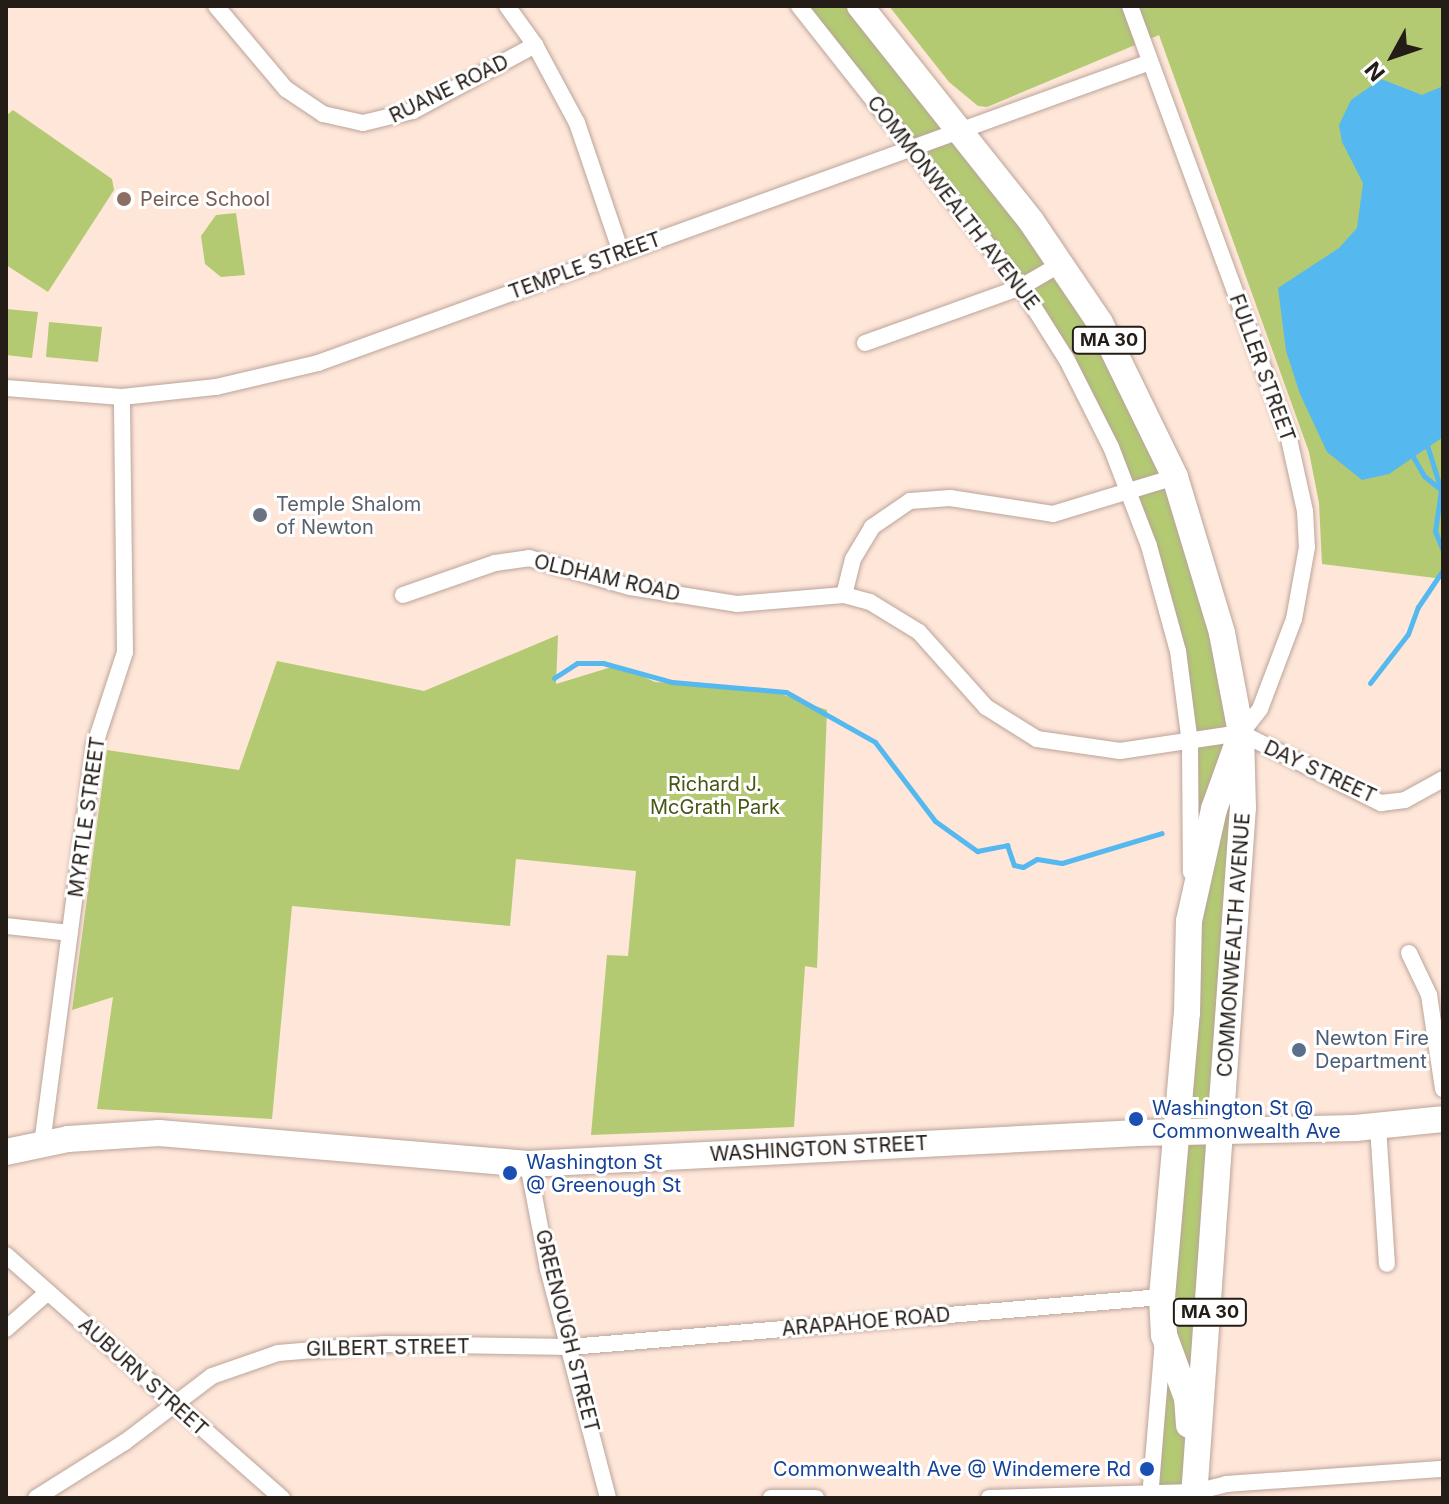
<!DOCTYPE html>
<html>
<head>
<meta charset="utf-8">
<style>
	body { margin:0 }
	#map { position:relative; width:1449px; height:1504px; overflow:hidden; background:#fee6d9; font-family:Inter,sans-serif }
	div>[style] { position:absolute }
	.green>* { inset:0; background:#b3ca73 }
	.water>* { inset:0; background:#55b8ef }
	.stream>* { height:5px; margin:-2.5px; padding:0 2.5px; transform-origin:2.5px; border-radius:2.5px; background:#55b8ef }
	.roads { filter:drop-shadow(0 0 2px #bba499) drop-shadow(0 0 2px #bba499) }
	.street>* { height:16px; margin:-8px; padding:0 8px; transform-origin:8px; border-radius:8px; background:#fff }
	.primary>* { height:26px; margin:-13px; padding:0 13px; transform-origin:13px; border-radius:13px; background:#fff }
	.dots>* { width:22px; height:22px; translate:-50% -50%; box-sizing:border-box; border:4px solid #fff; border-radius:50% }
	span { translate:-50% -50%; white-space:nowrap; text-align:center; line-height:1.15; -webkit-text-stroke:6px #fff; paint-order:stroke }
	.shield-label span { padding:2px 6px; background:#fff; border:2px solid; border-radius:6px; -webkit-text-stroke-width:0 }
	.shield-label { font-size:18px; color:#241c17; font-weight:700 }
	.street-label { font-size:20px; color:#241c17 }
	.education-label { font-size:20px; color:#785e54 }
	.left { translate:0 -50%; text-align:left }
	.worship-label { font-size:20px; color:#5b616d }
	.park-label { font-size:20px; color:#475613 }
	.service-label { font-size:20px; color:#4e5e75 }
	.transit-label { font-size:20px; color:#164399 }
	.right { translate:-100% -50%; text-align:right }
	.frame { position:absolute; inset:0; border:8px solid #241c17; pointer-events:none }
	.north { position:absolute; left:1353px; top:16px; width:80px; height:80px; -webkit-text-stroke:6px #fff; paint-order:stroke; rotate:230deg; font-size:22px; font-weight:700; line-height:32px; text-align:center; color:#241c17 }
	.north::after { content:''; display:block; margin:auto; width:28px; height:36px; background:#241c17; clip-path:polygon(50% 0,100% 100%,50% 72%,0 100%) }
</style>
</head>
<body>
<div id="map">
	<div class="green">
		<div style="clip-path:polygon(799px 6px,860px 6px,1133px 382px,1241px 733px,1194px 1498px,1150px 1498px,1193px 804px,1165px 599px,1067px 360px)"></div>
		<div style="clip-path:polygon(889px 6px,1443px 6px,1443px 579px,1322px 564px,1319px 503px,1309px 452px,1159px 35px,987px 107px,978px 106px,949px 82px)"></div>
		<div style="clip-path:polygon(13px 110px,112px 179px,114px 190px,48px 292px,6px 265px,6px 116px)"></div>
		<div style="clip-path:polygon(236px 213px,245px 275px,221px 277px,205px 264px,201px 236px,216px 215px)"></div>
		<div style="clip-path:polygon(6px 309px,38px 312px,32px 358px,6px 355px)"></div>
		<div style="clip-path:polygon(49px 322px,102px 327px,98px 362px,46px 357px)"></div>
		<div style="clip-path:polygon(558px 635px,556px 684px,618px 665px,655px 682px,764px 688px,827px 710px,817px 968px,805px 966px,794px 1127px,591px 1135px,607px 955px,628px 956px,636px 871px,516px 859px,510px 926px,292px 906px,272px 1119px,97px 1109px,113px 997px,72px 1010px,107px 750px,239px 770px,277px 661px,424px 691px)"></div>
	</div>
	<div class="water">
		<div style="clip-path:polygon(1381px 79px,1422px 95px,1443px 86px,1443px 437px,1389px 474px,1362px 480px,1327px 452px,1300px 394px,1286px 351px,1278px 288px,1339px 248px,1357px 228px,1363px 183px,1342px 142px,1339px 125px,1351px 100px)"></div>
	</div>
	<div class="stream">
		<div style="left:1427px;top:445px;width:47px;rotate:72.7deg"></div>
		<div style="left:1441px;top:490px;width:41px;rotate:98.3deg"></div>
		<div style="left:1435px;top:531px;width:22px;rotate:68deg"></div>
		<div style="left:1412px;top:455px;width:24px;rotate:60deg"></div>
		<div style="left:1424px;top:476px;width:22px;rotate:39deg"></div>
		<div style="left:554px;top:678px;width:27px;rotate:-33deg"></div>
		<div style="left:577px;top:663px;width:26px"></div>
		<div style="left:603px;top:663px;width:72px;rotate:15.4deg"></div>
		<div style="left:672px;top:682px;width:114px;rotate:5deg"></div>
		<div style="left:786px;top:692px;width:102px;rotate:29.3deg"></div>
		<div style="left:875px;top:742px;width:99px;rotate:52.8deg"></div>
		<div style="left:935px;top:821px;width:52px;rotate:35.5deg"></div>
		<div style="left:977px;top:851px;width:31px;rotate:-11deg"></div>
		<div style="left:1007px;top:845px;width:21px;rotate:71deg"></div>
		<div style="left:1014px;top:865px;width:9px;rotate:13deg"></div>
		<div style="left:1023px;top:867px;width:16px;rotate:-30deg"></div>
		<div style="left:1037px;top:859px;width:25px;rotate:9deg"></div>
		<div style="left:1062px;top:863px;width:104px;rotate:-16.7deg"></div>
		<div style="left:1370px;top:683px;width:62px;rotate:-52.2deg"></div>
		<div style="left:1408px;top:634px;width:29px;rotate:-70deg"></div>
		<div style="left:1418px;top:607px;width:45px;rotate:-56deg"></div>
	</div>
	<div class="roads">
		<div class="street">
			<div style="left:216px;top:6px;width:109px;rotate:49.9deg"></div>
			<div style="left:286px;top:89px;width:45px;rotate:34deg"></div>
			<div style="left:323px;top:114px;width:41px;rotate:12.7deg"></div>
			<div style="left:363px;top:123px;width:51px;rotate:-13.5deg"></div>
			<div style="left:413px;top:111px;width:139px;rotate:-28.4deg"></div>
			<div style="left:507px;top:6px;width:48px;rotate:54.3deg"></div>
			<div style="left:535px;top:45px;width:89px;rotate:61.7deg"></div>
			<div style="left:577px;top:123px;width:136px;rotate:71.2deg"></div>
			<div style="left:799px;top:6px;width:358px;rotate:51.7deg"></div>
			<div style="left:1021px;top:287px;width:86px;rotate:57.8deg"></div>
			<div style="left:1067px;top:360px;width:97px;rotate:63.2deg"></div>
			<div style="left:1111px;top:447px;width:106px;rotate:69deg"></div>
			<div style="left:1149px;top:546px;width:109px;rotate:74.6deg"></div>
			<div style="left:1178px;top:651px;width:94px;rotate:82.6deg"></div>
			<div style="left:1190px;top:744px;width:128px;rotate:89.6deg"></div>
			<div style="left:1130px;top:6px;width:461px;rotate:69.8deg"></div>
			<div style="left:1289px;top:439px;width:74px;rotate:77.5deg"></div>
			<div style="left:1305px;top:511px;width:36px;rotate:87deg"></div>
			<div style="left:1307px;top:547px;width:73px;rotate:100.2deg"></div>
			<div style="left:1294px;top:619px;width:96px;rotate:110.7deg"></div>
			<div style="left:1260px;top:709px;width:31px;rotate:128deg"></div>
			<div style="left:865px;top:343px;width:166px;rotate:-19.7deg"></div>
			<div style="left:1021px;top:287px;width:48px;rotate:-30.3deg"></div>
			<div style="left:6px;top:388px;width:116px;rotate:4.4deg"></div>
			<div style="left:122px;top:397px;width:95px;rotate:-6.1deg"></div>
			<div style="left:216px;top:387px;width:105px;rotate:-13.2deg"></div>
			<div style="left:318px;top:363px;width:885px;rotate:-19.89deg"></div>
			<div style="left:403px;top:595px;width:97px;rotate:-19.2deg"></div>
			<div style="left:495px;top:563px;width:34px;rotate:-8deg"></div>
			<div style="left:529px;top:558px;width:105px;rotate:16deg"></div>
			<div style="left:630px;top:587px;width:108px;rotate:9deg"></div>
			<div style="left:737px;top:604px;width:107px;rotate:-4.8deg"></div>
			<div style="left:844px;top:595px;width:27px;rotate:15deg"></div>
			<div style="left:870px;top:602px;width:57px;rotate:31.5deg"></div>
			<div style="left:919px;top:632px;width:101px;rotate:48.2deg"></div>
			<div style="left:986px;top:707px;width:60px;rotate:32.1deg"></div>
			<div style="left:1037px;top:739px;width:84px;rotate:8.2deg"></div>
			<div style="left:1120px;top:751px;width:122px;rotate:-8.5deg"></div>
			<div style="left:844px;top:595px;width:37px;rotate:-76deg"></div>
			<div style="left:853px;top:559px;width:37px;rotate:-59deg"></div>
			<div style="left:872px;top:527px;width:46px;rotate:-34.4deg"></div>
			<div style="left:910px;top:501px;width:40px;rotate:-4.3deg"></div>
			<div style="left:950px;top:498px;width:104px;rotate:8.8deg"></div>
			<div style="left:1053px;top:514px;width:127px;rotate:-16.9deg"></div>
			<div style="left:1241px;top:733px;width:157px;rotate:26.6deg"></div>
			<div style="left:1381px;top:803px;width:24px;rotate:-7deg"></div>
			<div style="left:1405px;top:800px;width:43px;rotate:-28.9deg"></div>
			<div style="left:6px;top:926px;width:64px;rotate:6.2deg"></div>
			<div style="left:1409px;top:953px;width:47px;rotate:64.5deg"></div>
			<div style="left:1429px;top:995px;width:95px;rotate:81.5deg"></div>
			<div style="left:1378px;top:1126px;width:138px;rotate:86.3deg"></div>
			<div style="left:42px;top:1144px;width:400px;rotate:-82.5deg"></div>
			<div style="left:94px;top:747px;width:100px;rotate:-71.9deg"></div>
			<div style="left:125px;top:652px;width:255px;rotate:-90.7deg"></div>
			<div style="left:528px;top:1164px;width:107px;rotate:79.2deg"></div>
			<div style="left:548px;top:1269px;width:237px;rotate:75.3deg"></div>
			<div style="left:6px;top:1255px;width:368px;rotate:41.4deg"></div>
			<div style="left:6px;top:1329px;width:56px;rotate:-41.4deg"></div>
			<div style="left:36px;top:1498px;width:105px;rotate:-32.2deg"></div>
			<div style="left:125px;top:1442px;width:109px;rotate:-37.2deg"></div>
			<div style="left:212px;top:1376px;width:70px;rotate:-19.2deg"></div>
			<div style="left:278px;top:1353px;width:107px;rotate:-4.8deg"></div>
			<div style="left:385px;top:1344px;width:185px;rotate:0.9deg"></div>
			<div style="left:570px;top:1347px;width:594px;rotate:-4.83deg"></div>
			<div style="left:771px;top:1498px;width:45px"></div>
			<div style="left:989px;top:1498px;width:206px;rotate:-1.7deg"></div>
			<div style="left:1195px;top:1492px;width:32px;rotate:-14deg"></div>
			<div style="left:1226px;top:1484px;width:218px;rotate:-4deg"></div>
			<div style="left:1150px;top:1498px;width:159px;rotate:-85.3deg"></div>
		</div>
		<div class="primary">
			<div style="left:860px;top:6px;width:275px;rotate:51.5deg"></div>
			<div style="left:1031px;top:221px;width:123px;rotate:55.9deg"></div>
			<div style="left:1100px;top:323px;width:171px;rotate:64deg"></div>
			<div style="left:1175px;top:477px;width:163px;rotate:73.2deg"></div>
			<div style="left:1222px;top:633px;width:102px;rotate:79.2deg"></div>
			<div style="left:1241px;top:733px;width:74px;rotate:88.5deg"></div>
			<div style="left:1243px;top:807px;width:693px;rotate:94.06deg"></div>
			<div style="left:6px;top:1152px;width:63px;rotate:-11.8deg"></div>
			<div style="left:68px;top:1139px;width:91px;rotate:-3.8deg"></div>
			<div style="left:159px;top:1133px;width:370px;rotate:4.8deg"></div>
			<div style="left:528px;top:1164px;width:611px;rotate:-2.91deg"></div>
			<div style="left:1138px;top:1133px;width:217px;rotate:-1.3deg"></div>
			<div style="left:1355px;top:1128px;width:88px;rotate:-5.8deg"></div>
			<div style="left:1189px;top:1425px;width:27px;rotate:-94deg"></div>
			<div style="left:1187px;top:1398px;width:67px;rotate:-110.1deg"></div>
			<div style="left:1164px;top:1335px;width:38px;rotate:-93deg"></div>
			<div style="left:1162px;top:1297px;width:285px;rotate:-85deg"></div>
			<div style="left:1187px;top:1013px;width:92px;rotate:-88.8deg"></div>
			<div style="left:1189px;top:921px;width:115px;rotate:-77.4deg"></div>
			<div style="left:1214px;top:809px;width:65px;rotate:-70.2deg"></div>
		</div>
	</div>
	<div class="dots">
		<div style="left:124px;top:199px;background:#8d6e63"></div>
		<div style="left:260px;top:515px;background:#6b7280"></div>
		<div style="left:1299px;top:1050px;background:#5c6f8a"></div>
		<div style="left:1136px;top:1119px;background:#1a4fb4"></div>
		<div style="left:510px;top:1173px;background:#1a4fb4"></div>
		<div style="left:1147px;top:1469px;background:#1a4fb4"></div>
	</div>
	<div class="shield-label">
		<span style="left:1109px;top:340px">MA 30</span>
		<span style="left:1210px;top:1312px">MA 30</span>
	</div>
	<div class="street-label">
		<span style="left:449px;top:89px;rotate:-26deg">RUANE ROAD</span>
		<span style="left:953px;top:203px;rotate:52deg">COMMONWEALTH AVENUE</span>
		<span style="left:585px;top:266px;rotate:-20deg">TEMPLE STREET</span>
		<span style="left:1262px;top:368px;rotate:70deg">FULLER STREET</span>
		<span style="left:607px;top:578px;rotate:13deg">OLDHAM ROAD</span>
		<span style="left:1320px;top:772px;rotate:25deg">DAY STREET</span>
		<span style="left:87px;top:817px;rotate:-82deg">MYRTLE STREET</span>
		<span style="left:1234px;top:945px;rotate:-86deg">COMMONWEALTH AVENUE</span>
		<span style="left:819px;top:1149px;rotate:-3deg">WASHINGTON STREET</span>
		<span style="left:866px;top:1322px;rotate:-5deg">ARAPAHOE ROAD</span>
		<span style="left:567px;top:1331px;rotate:76deg">GREENOUGH STREET</span>
		<span style="left:388px;top:1348px;rotate:-1deg">GILBERT STREET</span>
		<span style="left:143px;top:1377px;rotate:42deg">AUBURN STREET</span>
	</div>
	<div class="education-label">
		<span class="left" style="left:140px;top:199px">Peirce School</span>
	</div>
	<div class="worship-label">
		<span class="left" style="left:276px;top:516px">Temple Shalom<br>of Newton</span>
	</div>
	<div class="park-label">
		<span style="left:715px;top:796px">Richard J.<br>McGrath Park</span>
	</div>
	<div class="service-label">
		<span class="left" style="left:1315px;top:1050px">Newton Fire<br>Department</span>
	</div>
	<div class="transit-label">
		<span class="left" style="left:1152px;top:1120px">Washington St @<br>Commonwealth Ave</span>
		<span class="left" style="left:526px;top:1174px">Washington St<br>@ Greenough St</span>
		<span class="right" style="left:1131px;top:1469px">Commonwealth Ave @ Windemere Rd</span>
	</div>
	<div class="frame"></div>
	<div class="north">N</div>
</div>
</body>
</html>
